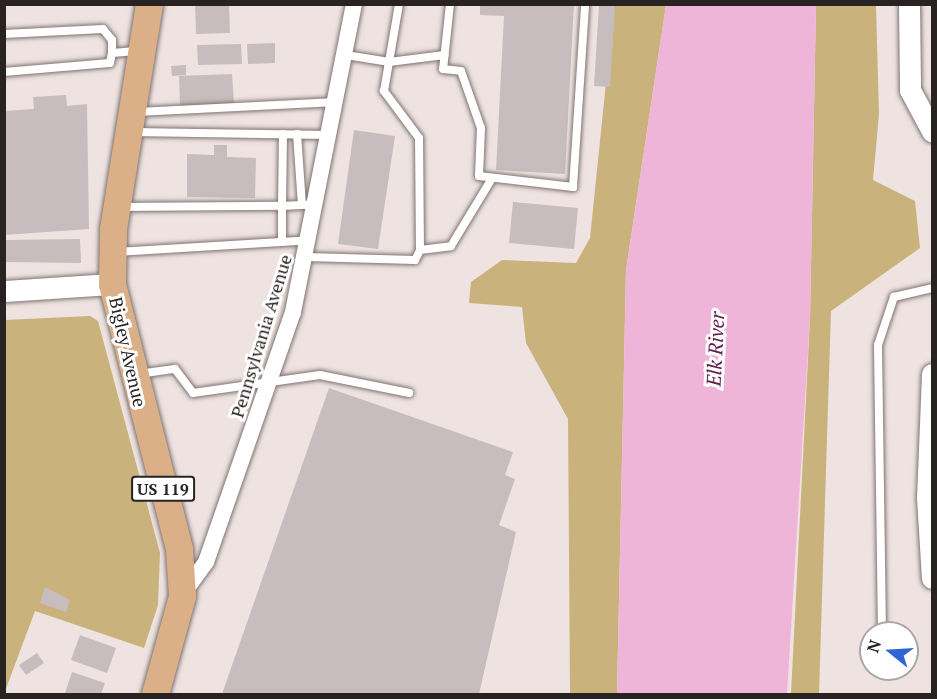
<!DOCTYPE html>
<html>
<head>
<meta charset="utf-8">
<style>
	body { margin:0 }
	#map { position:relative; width:937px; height:699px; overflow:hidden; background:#eee3e0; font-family:"PT Serif",serif }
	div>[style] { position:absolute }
	.green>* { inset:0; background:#c9b27c }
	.water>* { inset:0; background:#efb5d8 }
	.building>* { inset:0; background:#c8bdbe }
	.roads { filter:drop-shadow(0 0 2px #7e7471) drop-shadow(0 0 2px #7e7471) }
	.service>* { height:8px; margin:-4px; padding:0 4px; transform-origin:4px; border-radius:4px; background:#fff }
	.minor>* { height:16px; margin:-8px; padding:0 8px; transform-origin:8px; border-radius:8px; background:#fff }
	.tertiary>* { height:21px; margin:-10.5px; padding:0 10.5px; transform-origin:10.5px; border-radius:10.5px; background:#fff }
	.primary>* { height:27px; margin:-13.5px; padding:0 13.5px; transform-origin:13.5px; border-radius:13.5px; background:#dbb088 }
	span { translate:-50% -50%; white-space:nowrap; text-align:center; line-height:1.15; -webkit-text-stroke:6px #fff; paint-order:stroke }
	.shield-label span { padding:2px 4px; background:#fff; border:2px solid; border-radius:4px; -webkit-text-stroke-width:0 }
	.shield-label { font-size:16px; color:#282322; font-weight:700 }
	.street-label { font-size:18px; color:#282322 }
	.water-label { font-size:20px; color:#62204e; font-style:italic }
	.frame { position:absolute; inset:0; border:6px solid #282322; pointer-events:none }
	.north { position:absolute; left:859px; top:621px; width:60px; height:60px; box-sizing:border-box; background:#fff; border:2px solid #a9a7a7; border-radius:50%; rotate:288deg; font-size:16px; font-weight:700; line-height:24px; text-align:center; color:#282322 }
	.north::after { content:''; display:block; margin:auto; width:21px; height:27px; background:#3066d4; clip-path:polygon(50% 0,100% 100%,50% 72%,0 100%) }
</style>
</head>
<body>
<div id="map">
	<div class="green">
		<div style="clip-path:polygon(614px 5px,666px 5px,626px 270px,617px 694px,570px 694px,568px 419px,526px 343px,522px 307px,469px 303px,471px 282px,502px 260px,576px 263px,590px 238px)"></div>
		<div style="clip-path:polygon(816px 5px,876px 5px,879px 114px,873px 180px,915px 201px,920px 248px,831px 311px,819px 694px,791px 694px,810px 319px)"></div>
		<div style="clip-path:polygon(90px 316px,98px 321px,160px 553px,158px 605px,144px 648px,35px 611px,4px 694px,4px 320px)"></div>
	</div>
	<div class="water">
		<div style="clip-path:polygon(666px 5px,816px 5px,810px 319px,787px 694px,617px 694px,626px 270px)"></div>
	</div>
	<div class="building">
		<div style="clip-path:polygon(195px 4px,229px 4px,230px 33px,196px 34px)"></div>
		<div style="clip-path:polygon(480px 4px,574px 4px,565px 174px,496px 170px,504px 16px,480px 15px)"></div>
		<div style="clip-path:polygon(599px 5px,615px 6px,610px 87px,594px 86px)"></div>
		<div style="clip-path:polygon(275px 43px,275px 63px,248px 64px,247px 44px)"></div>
		<div style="clip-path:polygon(241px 44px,242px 64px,198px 65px,197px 45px)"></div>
		<div style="clip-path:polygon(186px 65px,186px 75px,172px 76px,171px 66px)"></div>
		<div style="clip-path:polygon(232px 74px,234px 103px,180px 106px,179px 76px)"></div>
		<div style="clip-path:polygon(66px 95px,67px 106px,87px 104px,89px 229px,4px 235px,4px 111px,34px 109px,33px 97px)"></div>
		<div style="clip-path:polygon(354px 130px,395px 136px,378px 249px,338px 244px)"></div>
		<div style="clip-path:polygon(214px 145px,227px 145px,227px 157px,256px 158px,255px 198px,187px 197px,187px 154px,214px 155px)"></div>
		<div style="clip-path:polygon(513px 202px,578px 208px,574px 249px,509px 243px)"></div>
		<div style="clip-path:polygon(80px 239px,81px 263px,4px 262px,4px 240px)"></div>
		<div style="clip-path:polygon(329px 388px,513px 452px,505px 475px,515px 479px,499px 525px,516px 532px,479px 694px,222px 694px)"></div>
		<div style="clip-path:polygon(45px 587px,70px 600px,66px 612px,40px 603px)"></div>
		<div style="clip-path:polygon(80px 635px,116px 648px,107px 673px,71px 660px)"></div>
		<div style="clip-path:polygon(37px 653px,44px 663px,26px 675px,19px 665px)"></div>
		<div style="clip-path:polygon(72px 672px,105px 683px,101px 694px,65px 693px)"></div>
	</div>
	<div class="roads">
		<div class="service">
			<div style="left:450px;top:4px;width:65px;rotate:96.1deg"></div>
			<div style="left:443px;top:69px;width:18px;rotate:6deg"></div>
			<div style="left:461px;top:71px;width:60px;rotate:70.7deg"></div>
			<div style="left:481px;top:128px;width:48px;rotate:92.4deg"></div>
			<div style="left:479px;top:176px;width:95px;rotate:6.7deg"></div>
			<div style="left:573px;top:187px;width:183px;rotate:-86.2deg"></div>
			<div style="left:4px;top:34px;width:99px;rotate:-2.9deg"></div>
			<div style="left:103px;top:29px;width:14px;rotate:51deg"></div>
			<div style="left:112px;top:40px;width:13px;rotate:90deg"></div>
			<div style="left:346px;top:55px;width:44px;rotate:9.2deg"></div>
			<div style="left:389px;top:62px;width:56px;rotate:-7.1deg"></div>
			<div style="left:4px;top:72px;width:106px;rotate:-4.9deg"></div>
			<div style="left:110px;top:63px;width:10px;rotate:-79deg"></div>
			<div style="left:112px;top:53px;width:24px;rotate:-5deg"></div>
			<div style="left:137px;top:112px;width:200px;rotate:-2.9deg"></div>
			<div style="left:132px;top:132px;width:197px;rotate:0.9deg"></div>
			<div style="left:297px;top:134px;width:71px;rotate:86deg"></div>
			<div style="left:120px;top:207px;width:162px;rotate:-0.4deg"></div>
			<div style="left:282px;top:206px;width:72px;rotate:-89.2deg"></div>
			<div style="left:282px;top:242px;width:36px;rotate:-90deg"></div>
			<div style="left:282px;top:206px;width:33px;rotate:-3deg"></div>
			<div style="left:420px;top:250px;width:31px;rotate:-7deg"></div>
			<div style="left:451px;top:246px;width:77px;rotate:-58.8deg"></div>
			<div style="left:116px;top:252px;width:194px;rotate:-3.5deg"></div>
			<div style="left:306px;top:257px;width:109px;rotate:1.6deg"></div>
			<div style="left:415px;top:260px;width:11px;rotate:-63deg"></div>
			<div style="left:420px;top:250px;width:112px;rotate:-90.5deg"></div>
			<div style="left:419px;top:138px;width:59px;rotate:-126.7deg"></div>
			<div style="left:384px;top:91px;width:88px;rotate:-80.2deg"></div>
			<div style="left:138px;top:374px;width:37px;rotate:-8deg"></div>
			<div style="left:175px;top:369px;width:30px;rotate:53deg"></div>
			<div style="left:193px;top:393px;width:128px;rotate:-8.1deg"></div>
			<div style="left:320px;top:375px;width:91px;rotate:11.4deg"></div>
			<div style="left:882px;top:633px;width:288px;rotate:-90.8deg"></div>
			<div style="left:878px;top:345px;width:51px;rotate:-71.6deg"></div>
			<div style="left:894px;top:297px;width:39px;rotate:-13deg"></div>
		</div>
		<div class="minor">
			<div style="left:182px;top:595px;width:41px;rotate:-54deg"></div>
			<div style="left:206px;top:562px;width:265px;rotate:-70.8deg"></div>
			<div style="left:293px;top:312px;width:314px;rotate:-78.8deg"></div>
		</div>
		<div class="tertiary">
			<div style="left:909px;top:4px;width:86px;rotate:89.3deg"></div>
			<div style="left:910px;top:90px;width:47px;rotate:61.8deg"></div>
			<div style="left:4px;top:291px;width:108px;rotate:-3.7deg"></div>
			<div style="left:932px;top:374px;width:123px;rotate:92.3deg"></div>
			<div style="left:927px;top:497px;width:81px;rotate:86.5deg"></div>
		</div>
		<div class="primary">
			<div style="left:149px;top:4px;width:228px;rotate:99.1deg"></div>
			<div style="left:113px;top:229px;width:55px;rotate:91deg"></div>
			<div style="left:112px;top:284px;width:273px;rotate:75.8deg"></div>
			<div style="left:179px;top:549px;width:47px;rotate:86.3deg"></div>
			<div style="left:182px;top:596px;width:102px;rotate:105.4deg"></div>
		</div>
	</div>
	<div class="shield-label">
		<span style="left:163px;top:489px">US 119</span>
	</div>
	<div class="street-label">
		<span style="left:261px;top:336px;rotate:-73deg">Pennsylvania Avenue</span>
		<span style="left:128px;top:352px;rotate:77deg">Bigley Avenue</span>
	</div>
	<div class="water-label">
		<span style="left:715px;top:349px;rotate:-87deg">Elk River</span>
	</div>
	<div class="frame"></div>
	<div class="north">N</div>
</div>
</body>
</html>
